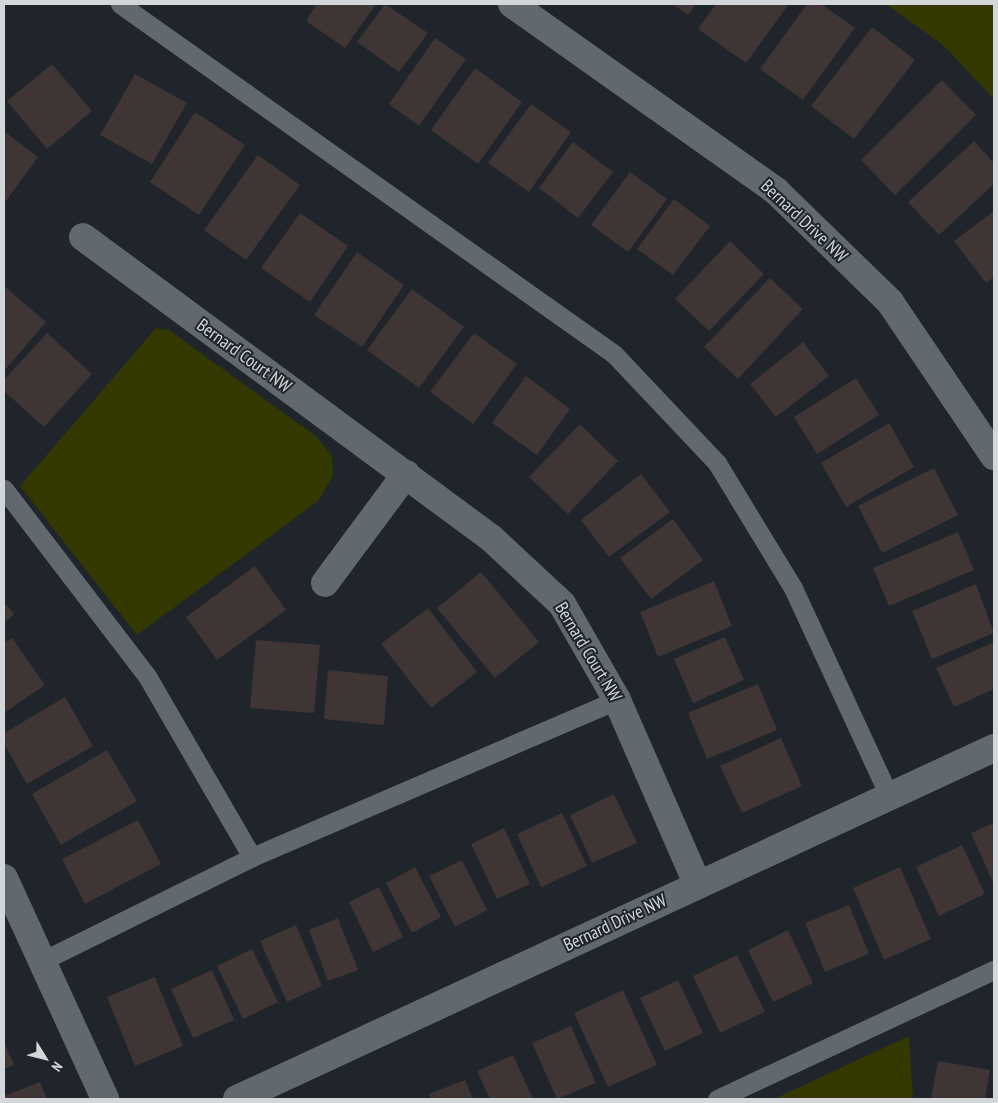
<!DOCTYPE html>
<html>
<head>
<meta charset="utf-8">
<style>
	body { margin:0 }
	#map { position:relative; width:998px; height:1103px; overflow:hidden; background:#1f252a; font-family:"PT Sans Narrow",sans-serif }
	div>[style] { position:absolute }
	.green>* { inset:0; background:#333901 }
	.building>* { inset:0; background:#3e3534 }
	.service>* { height:19px; margin:-9.5px; padding:0 9.5px; transform-origin:9.5px; border-radius:9.5px; background:#61686e }
	.minor>* { height:28px; margin:-14px; padding:0 14px; transform-origin:14px; border-radius:14px; background:#61686e }
	span { translate:-50% -50%; white-space:nowrap; text-align:center; line-height:1.15; -webkit-text-stroke:4px #1f252a; paint-order:stroke }
	.street-label { font-size:18px; color:#d3d7da }
	.frame { position:absolute; inset:0; border:5px solid #d3d7da; pointer-events:none }
	.north { position:absolute; left:20px; top:1033px; width:50px; height:50px; -webkit-text-stroke:4px #1f252a; paint-order:stroke; rotate:126deg; font-size:14px; font-weight:700; line-height:20px; text-align:center; color:#d3d7da }
	.north::after { content:''; display:block; margin:auto; width:18px; height:22px; background:#d3d7da; clip-path:polygon(50% 0,100% 100%,50% 72%,0 100%) }
</style>
</head>
<body>
<div id="map">
	<div class="green">
		<div style="clip-path:polygon(886px 4px,994px 4px,994px 99px,943px 45px)"></div>
		<div style="clip-path:polygon(156px 328px,169px 330px,317px 437px,332px 456px,333px 476px,318px 501px,137px 635px,20px 486px)"></div>
		<div style="clip-path:polygon(909px 1036px,913px 1099px,774px 1099px)"></div>
	</div>
	<div class="building">
		<div style="clip-path:polygon(317px 4px,376px 4px,345px 48px,306px 21px)"></div>
		<div style="clip-path:polygon(385px 4px,428px 33px,399px 72px,357px 42px)"></div>
		<div style="clip-path:polygon(673px 4px,696px 4px,688px 15px)"></div>
		<div style="clip-path:polygon(716px 4px,789px 4px,746px 63px,698px 29px)"></div>
		<div style="clip-path:polygon(807px 4px,821px 4px,855px 28px,803px 100px,760px 69px)"></div>
		<div style="clip-path:polygon(872px 27px,915px 60px,854px 139px,811px 106px)"></div>
		<div style="clip-path:polygon(435px 38px,466px 59px,419px 126px,389px 104px)"></div>
		<div style="clip-path:polygon(52px 64px,92px 111px,47px 149px,7px 101px)"></div>
		<div style="clip-path:polygon(475px 68px,522px 102px,478px 164px,431px 130px)"></div>
		<div style="clip-path:polygon(135px 74px,187px 103px,152px 164px,100px 135px)"></div>
		<div style="clip-path:polygon(942px 80px,976px 115px,895px 195px,861px 160px)"></div>
		<div style="clip-path:polygon(531px 104px,571px 132px,529px 192px,488px 163px)"></div>
		<div style="clip-path:polygon(195px 112px,245px 145px,199px 215px,150px 182px)"></div>
		<div style="clip-path:polygon(4px 131px,38px 157px,6px 201px,4px 200px)"></div>
		<div style="clip-path:polygon(974px 141px,994px 163px,994px 184px,939px 235px,908px 202px)"></div>
		<div style="clip-path:polygon(573px 142px,613px 172px,578px 218px,539px 188px)"></div>
		<div style="clip-path:polygon(258px 155px,300px 185px,246px 260px,204px 230px)"></div>
		<div style="clip-path:polygon(630px 172px,667px 199px,628px 252px,591px 225px)"></div>
		<div style="clip-path:polygon(674px 199px,710px 226px,673px 275px,637px 249px)"></div>
		<div style="clip-path:polygon(994px 211px,994px 277px,986px 283px,954px 241px)"></div>
		<div style="clip-path:polygon(300px 213px,348px 246px,310px 302px,261px 268px)"></div>
		<div style="clip-path:polygon(730px 241px,764px 274px,709px 331px,675px 299px)"></div>
		<div style="clip-path:polygon(357px 252px,404px 285px,362px 347px,314px 315px)"></div>
		<div style="clip-path:polygon(770px 278px,803px 309px,738px 379px,704px 347px)"></div>
		<div style="clip-path:polygon(4px 286px,46px 322px,4px 371px)"></div>
		<div style="clip-path:polygon(412px 289px,464px 327px,419px 388px,367px 350px)"></div>
		<div style="clip-path:polygon(47px 333px,92px 374px,44px 427px,4px 391px,4px 380px)"></div>
		<div style="clip-path:polygon(474px 333px,517px 364px,473px 424px,430px 392px)"></div>
		<div style="clip-path:polygon(803px 342px,829px 376px,776px 417px,750px 384px)"></div>
		<div style="clip-path:polygon(526px 376px,570px 409px,537px 455px,492px 423px)"></div>
		<div style="clip-path:polygon(856px 378px,879px 415px,817px 454px,794px 417px)"></div>
		<div style="clip-path:polygon(889px 423px,914px 467px,846px 507px,821px 463px)"></div>
		<div style="clip-path:polygon(580px 424px,618px 461px,568px 514px,529px 477px)"></div>
		<div style="clip-path:polygon(934px 468px,958px 515px,882px 553px,858px 506px)"></div>
		<div style="clip-path:polygon(641px 474px,670px 512px,609px 557px,581px 520px)"></div>
		<div style="clip-path:polygon(673px 519px,703px 560px,651px 599px,620px 558px)"></div>
		<div style="clip-path:polygon(958px 532px,974px 570px,889px 606px,873px 568px)"></div>
		<div style="clip-path:polygon(255px 566px,286px 610px,217px 660px,186px 617px)"></div>
		<div style="clip-path:polygon(481px 572px,539px 642px,495px 678px,437px 608px)"></div>
		<div style="clip-path:polygon(714px 581px,732px 626px,658px 657px,640px 612px)"></div>
		<div style="clip-path:polygon(976px 584px,994px 633px,932px 659px,912px 611px)"></div>
		<div style="clip-path:polygon(4px 602px,14px 614px,4px 623px)"></div>
		<div style="clip-path:polygon(428px 608px,477px 672px,431px 708px,381px 644px)"></div>
		<div style="clip-path:polygon(725px 637px,744px 680px,693px 703px,674px 659px)"></div>
		<div style="clip-path:polygon(12px 638px,45px 685px,4px 713px,4px 643px)"></div>
		<div style="clip-path:polygon(256px 640px,320px 645px,314px 713px,250px 708px)"></div>
		<div style="clip-path:polygon(994px 642px,994px 689px,954px 707px,936px 668px)"></div>
		<div style="clip-path:polygon(328px 670px,388px 676px,384px 725px,324px 719px)"></div>
		<div style="clip-path:polygon(758px 684px,777px 730px,707px 759px,688px 713px)"></div>
		<div style="clip-path:polygon(65px 697px,93px 746px,27px 784px,4px 744px,4px 733px)"></div>
		<div style="clip-path:polygon(781px 738px,802px 786px,742px 813px,720px 766px)"></div>
		<div style="clip-path:polygon(107px 750px,137px 801px,61px 845px,32px 794px)"></div>
		<div style="clip-path:polygon(614px 794px,637px 843px,592px 863px,570px 815px)"></div>
		<div style="clip-path:polygon(562px 813px,587px 866px,541px 887px,517px 834px)"></div>
		<div style="clip-path:polygon(138px 820px,161px 864px,85px 904px,62px 859px)"></div>
		<div style="clip-path:polygon(994px 823px,994px 885px,971px 833px)"></div>
		<div style="clip-path:polygon(504px 828px,530px 884px,497px 899px,471px 844px)"></div>
		<div style="clip-path:polygon(962px 845px,985px 894px,939px 916px,916px 867px)"></div>
		<div style="clip-path:polygon(462px 860px,487px 910px,455px 927px,429px 876px)"></div>
		<div style="clip-path:polygon(415px 867px,441px 917px,412px 933px,386px 883px)"></div>
		<div style="clip-path:polygon(900px 867px,931px 939px,884px 960px,853px 888px)"></div>
		<div style="clip-path:polygon(379px 887px,403px 937px,373px 952px,349px 902px)"></div>
		<div style="clip-path:polygon(849px 905px,869px 954px,825px 972px,805px 923px)"></div>
		<div style="clip-path:polygon(338px 918px,358px 970px,328px 981px,309px 930px)"></div>
		<div style="clip-path:polygon(296px 925px,322px 986px,287px 1002px,260px 941px)"></div>
		<div style="clip-path:polygon(788px 930px,813px 983px,773px 1002px,748px 950px)"></div>
		<div style="clip-path:polygon(252px 949px,278px 1002px,243px 1019px,217px 966px)"></div>
		<div style="clip-path:polygon(737px 955px,765px 1012px,720px 1033px,693px 976px)"></div>
		<div style="clip-path:polygon(212px 970px,234px 1020px,193px 1038px,171px 989px)"></div>
		<div style="clip-path:polygon(155px 977px,183px 1046px,135px 1066px,107px 997px)"></div>
		<div style="clip-path:polygon(678px 980px,703px 1033px,665px 1051px,640px 998px)"></div>
		<div style="clip-path:polygon(623px 990px,657px 1065px,608px 1087px,574px 1013px)"></div>
		<div style="clip-path:polygon(571px 1026px,596px 1083px,557px 1099px,532px 1043px)"></div>
		<div style="clip-path:polygon(4px 1042px,14px 1065px,4px 1069px)"></div>
		<div style="clip-path:polygon(513px 1055px,533px 1099px,490px 1099px,477px 1071px)"></div>
		<div style="clip-path:polygon(938px 1061px,990px 1070px,985px 1099px,931px 1099px)"></div>
		<div style="clip-path:polygon(465px 1080px,473px 1099px,431px 1099px,429px 1094px)"></div>
		<div style="clip-path:polygon(40px 1082px,47px 1099px,4px 1099px,4px 1096px)"></div>
	</div>
	<div class="service">
		<div style="left:120px;top:4px;width:605px;rotate:35.32deg"></div>
		<div style="left:614px;top:354px;width:150px;rotate:46.6deg"></div>
		<div style="left:717px;top:463px;width:146px;rotate:58.7deg"></div>
		<div style="left:793px;top:588px;width:229px;rotate:65.2deg"></div>
		<div style="left:4px;top:489px;width:235px;rotate:52.6deg"></div>
		<div style="left:147px;top:676px;width:209px;rotate:59.9deg"></div>
		<div style="left:44px;top:960px;width:232px;rotate:-26.3deg"></div>
		<div style="left:252px;top:857px;width:397px;rotate:-23.3deg"></div>
		<div style="left:717px;top:1099px;width:306px;rotate:-25deg"></div>
	</div>
	<div class="minor">
		<div style="left:512px;top:4px;width:324px;rotate:35.3deg"></div>
		<div style="left:776px;top:191px;width:159px;rotate:44.2deg"></div>
		<div style="left:890px;top:302px;width:186px;rotate:56deg"></div>
		<div style="left:83px;top:237px;width:507px;rotate:36.42deg"></div>
		<div style="left:491px;top:538px;width:97px;rotate:42.9deg"></div>
		<div style="left:562px;top:604px;width:111px;rotate:60.2deg"></div>
		<div style="left:617px;top:700px;width:202px;rotate:66.4deg"></div>
		<div style="left:325px;top:583px;width:136px;rotate:-53.4deg"></div>
		<div style="left:4px;top:878px;width:243px;rotate:65.4deg"></div>
		<div style="left:237px;top:1099px;width:834px;rotate:-24.88deg"></div>
	</div>
	<div class="street-label">
		<span style="left:804px;top:221px;rotate:43deg">Bernard Drive NW</span>
		<span style="left:244px;top:356px;rotate:36deg">Bernard Court NW</span>
		<span style="left:588px;top:652px;rotate:59deg">Bernard Court NW</span>
		<span style="left:615px;top:923px;rotate:-25deg">Bernard Drive NW</span>
	</div>
	<div class="frame"></div>
	<div class="north">N</div>
</div>
</body>
</html>
